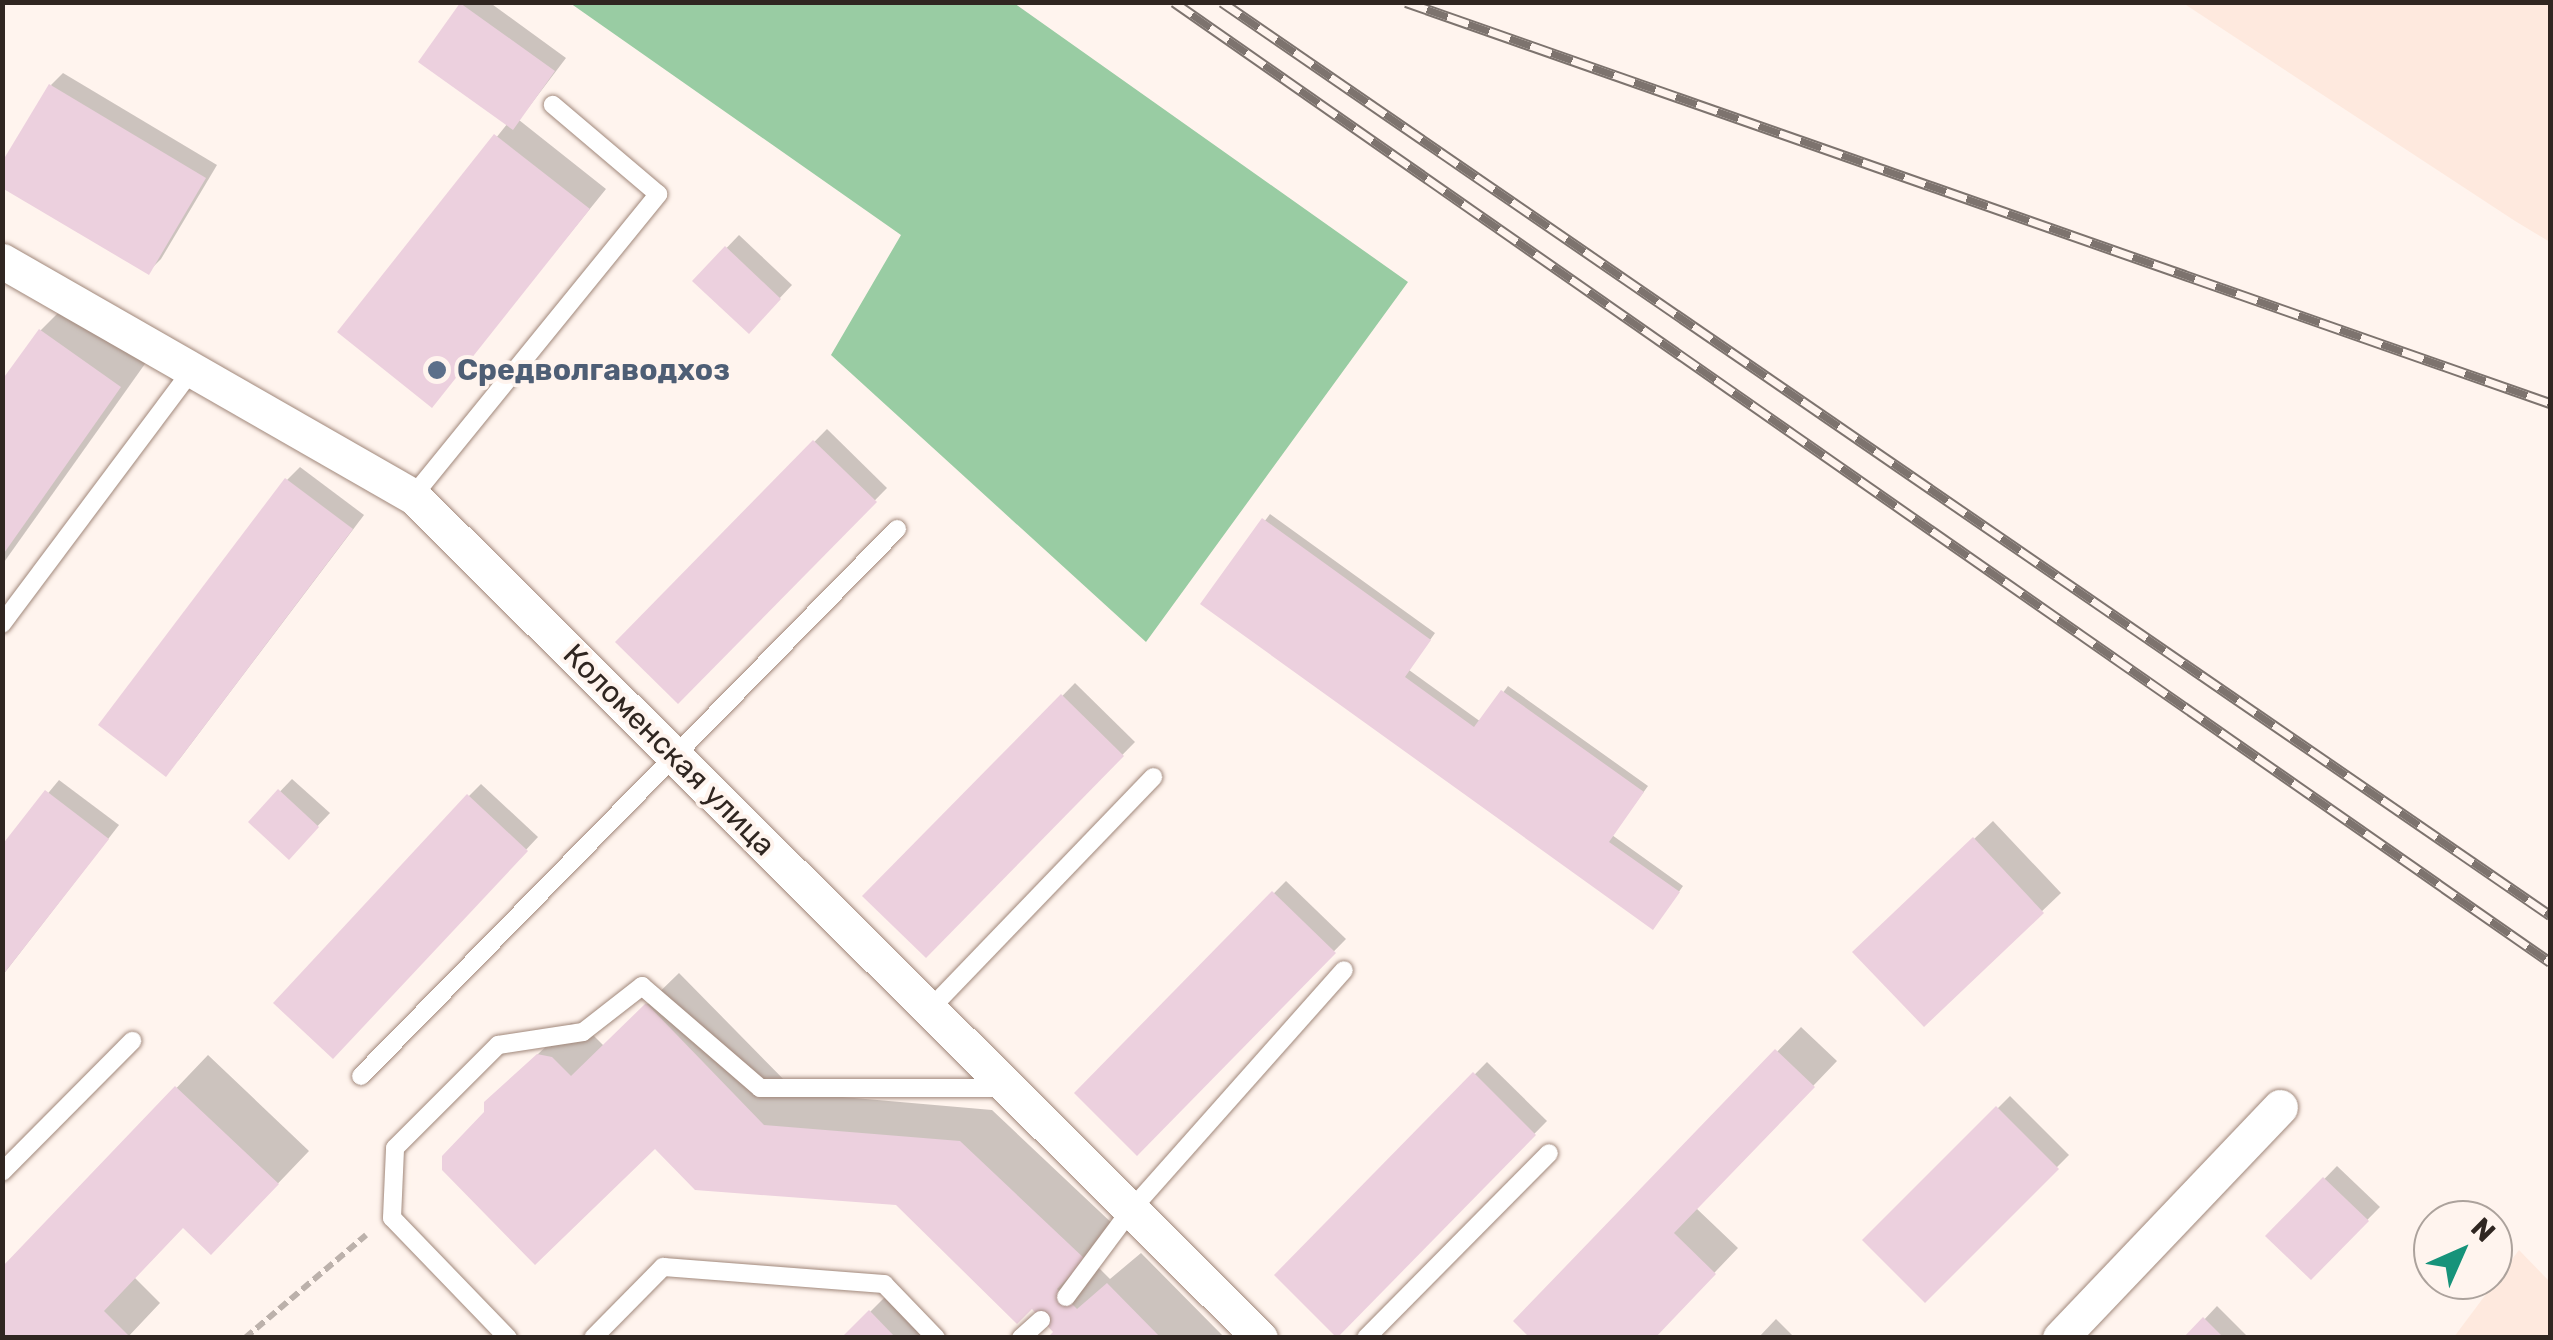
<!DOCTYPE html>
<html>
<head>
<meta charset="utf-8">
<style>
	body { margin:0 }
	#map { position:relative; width:2553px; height:1340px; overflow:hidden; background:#fff4ee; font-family:Rubik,sans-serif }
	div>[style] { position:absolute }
	.built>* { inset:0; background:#fee9de }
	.forest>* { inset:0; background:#99cca3 }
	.shadow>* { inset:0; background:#0003 }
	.building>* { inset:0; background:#ecd0de }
	.path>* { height:6px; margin-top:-3px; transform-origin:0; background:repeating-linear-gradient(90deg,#bcb1ab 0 10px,transparent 0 15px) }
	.roads { filter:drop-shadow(0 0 2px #a1887b) drop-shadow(0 0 2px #a1887b) }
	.service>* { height:18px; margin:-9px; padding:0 9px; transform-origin:9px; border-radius:9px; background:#fff }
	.minor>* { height:35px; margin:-17.5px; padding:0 17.5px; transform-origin:17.5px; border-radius:17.5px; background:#fff }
	.rail>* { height:11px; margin-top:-5.5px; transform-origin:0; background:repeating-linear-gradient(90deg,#fff4ee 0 22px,#7d736e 0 44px); box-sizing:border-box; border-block:2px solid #7d736e }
	.dots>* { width:28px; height:28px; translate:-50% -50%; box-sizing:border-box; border:5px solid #fff4ee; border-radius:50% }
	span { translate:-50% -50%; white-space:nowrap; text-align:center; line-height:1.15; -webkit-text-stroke:8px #fff4ee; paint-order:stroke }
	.service-label { font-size:30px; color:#4e5e75; font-weight:700 }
	.left { translate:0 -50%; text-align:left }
	.street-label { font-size:30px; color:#302621 }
	.frame { position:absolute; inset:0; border:5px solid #302621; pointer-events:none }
	.north { position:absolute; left:2413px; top:1200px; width:100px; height:100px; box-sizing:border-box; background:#fff4ee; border:2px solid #aca29c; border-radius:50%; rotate:45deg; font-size:28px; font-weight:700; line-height:40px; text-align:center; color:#302621 }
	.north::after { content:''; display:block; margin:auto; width:35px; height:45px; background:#17937a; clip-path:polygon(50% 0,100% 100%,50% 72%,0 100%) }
</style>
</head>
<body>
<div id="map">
	<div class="built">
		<div style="clip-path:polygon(2183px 3px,2550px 3px,2550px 242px,2515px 221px)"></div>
		<div style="clip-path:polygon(2519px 1250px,2550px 1282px,2550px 1337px,2454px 1337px)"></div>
	</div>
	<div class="forest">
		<div style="clip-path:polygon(570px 3px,1014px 3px,1408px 282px,1146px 642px,831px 355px,901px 235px)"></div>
	</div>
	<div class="shadow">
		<div style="clip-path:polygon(464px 2px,489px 2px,566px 58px,519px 120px,606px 189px,432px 404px,340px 332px,508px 123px,422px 61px)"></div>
		<div style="clip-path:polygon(63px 73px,217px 165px,161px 259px,148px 272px,51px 85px)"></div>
		<div style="clip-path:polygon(739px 235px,792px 285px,749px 331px,695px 281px)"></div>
		<div style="clip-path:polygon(73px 298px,152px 354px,2px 565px,2px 385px,41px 330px)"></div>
		<div style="clip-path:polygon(827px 429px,887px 488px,678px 701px,618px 642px)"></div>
		<div style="clip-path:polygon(300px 467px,364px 515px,178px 761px,287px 480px)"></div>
		<div style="clip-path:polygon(1270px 514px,1435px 633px,1409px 670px,1481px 722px,1508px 686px,1648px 786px,1612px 835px,1683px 886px,1658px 921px,1204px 603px)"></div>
		<div style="clip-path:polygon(1075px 683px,1135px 742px,926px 955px,866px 896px)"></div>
		<div style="clip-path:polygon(292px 779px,330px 813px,289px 856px,251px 822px)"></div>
		<div style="clip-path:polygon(59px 780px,119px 825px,2px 976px,2px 849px)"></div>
		<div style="clip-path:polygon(481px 784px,538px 837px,345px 1043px,469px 796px)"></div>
		<div style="clip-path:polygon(1993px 821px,2061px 893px,1924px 1024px,1874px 934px)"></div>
		<div style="clip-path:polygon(1286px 881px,1346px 939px,1137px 1152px,1077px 1093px)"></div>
		<div style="clip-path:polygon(679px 973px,797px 1093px,992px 1110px,1116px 1227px,1087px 1256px,1110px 1279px,1141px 1253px,1225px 1338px,1051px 1338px,1056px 1332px,1033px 1305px,897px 1203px,655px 1145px,486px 1113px,486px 1103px,571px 1023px,584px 1026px,604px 1046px)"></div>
		<div style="clip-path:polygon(1801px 1027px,1837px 1061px,1696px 1208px,1738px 1248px,1652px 1338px,1517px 1321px)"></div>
		<div style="clip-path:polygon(208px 1055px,309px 1151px,243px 1220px,184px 1225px,134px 1277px,160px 1303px,127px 1338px,2px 1271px)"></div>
		<div style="clip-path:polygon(1487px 1062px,1547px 1121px,1337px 1334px,1277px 1275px)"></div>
		<div style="clip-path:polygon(2010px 1096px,2069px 1155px,1925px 1300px,1866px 1240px)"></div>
		<div style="clip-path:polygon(2337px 1166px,2380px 1207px,2311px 1277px,2269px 1236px)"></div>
		<div style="clip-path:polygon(889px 1293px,933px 1338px,844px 1338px)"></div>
		<div style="clip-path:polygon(2217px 1306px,2249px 1338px,2187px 1338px)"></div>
		<div style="clip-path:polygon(1776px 1319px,1795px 1338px,1758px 1338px)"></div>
	</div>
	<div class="building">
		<div style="clip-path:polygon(460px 3px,555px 71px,513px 130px,418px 62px)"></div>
		<div style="clip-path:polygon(49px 84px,206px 178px,149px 275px,2px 188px,2px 162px)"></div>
		<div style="clip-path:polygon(494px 134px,590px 209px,432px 408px,337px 332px)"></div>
		<div style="clip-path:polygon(725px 246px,781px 299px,749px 334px,692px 281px)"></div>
		<div style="clip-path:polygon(39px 329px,121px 387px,2px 556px,2px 380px)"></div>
		<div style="clip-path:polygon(813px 440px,877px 502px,678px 704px,615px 642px)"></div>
		<div style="clip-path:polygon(285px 478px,353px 529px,166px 777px,98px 725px)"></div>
		<div style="clip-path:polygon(1262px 518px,1431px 640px,1405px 677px,1474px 727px,1501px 690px,1644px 792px,1609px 842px,1680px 892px,1653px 930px,1200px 604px)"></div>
		<div style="clip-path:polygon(1061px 694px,1124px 756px,926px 958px,862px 896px)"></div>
		<div style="clip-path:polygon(278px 789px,319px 827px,289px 860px,248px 822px)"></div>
		<div style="clip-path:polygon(45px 790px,109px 839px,2px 976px,2px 845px)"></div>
		<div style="clip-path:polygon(467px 794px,528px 851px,333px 1059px,273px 1003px)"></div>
		<div style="clip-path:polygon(1973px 837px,2044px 913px,1924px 1027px,1852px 952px)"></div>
		<div style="clip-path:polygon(1272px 891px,1336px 953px,1137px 1156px,1074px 1093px)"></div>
		<div style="clip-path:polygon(646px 1003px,764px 1125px,960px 1141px,1086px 1260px,1057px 1289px,1077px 1309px,1107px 1283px,1161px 1338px,1047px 1338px,1053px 1332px,1032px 1309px,1017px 1324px,896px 1205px,695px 1190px,655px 1149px,535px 1265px,442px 1170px,442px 1156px,484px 1112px,484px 1102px,537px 1054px,552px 1057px,571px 1076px)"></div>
		<div style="clip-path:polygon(1775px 1049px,1815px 1087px,1674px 1233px,1716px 1274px,1655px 1338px,1530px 1338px,1513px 1321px)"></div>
		<div style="clip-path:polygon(1473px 1072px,1536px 1135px,1337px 1338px,1274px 1275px)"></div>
		<div style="clip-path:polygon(175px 1086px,279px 1184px,211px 1255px,183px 1228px,104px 1311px,131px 1338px,2px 1338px,2px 1267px)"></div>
		<div style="clip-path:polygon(1996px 1106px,2059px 1169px,1925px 1303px,1862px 1240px)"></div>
		<div style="clip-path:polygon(2323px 1177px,2369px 1221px,2311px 1280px,2265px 1236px)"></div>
		<div style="clip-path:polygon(869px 1310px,896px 1338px,841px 1338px)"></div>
		<div style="clip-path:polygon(2203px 1317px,2224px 1338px,2183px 1338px)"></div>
	</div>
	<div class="path">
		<div style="left:245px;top:1338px;width:159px;rotate:-40.4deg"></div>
	</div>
	<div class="roads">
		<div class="service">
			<div style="left:413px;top:496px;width:389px;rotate:-50.9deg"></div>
			<div style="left:658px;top:194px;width:138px;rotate:-139.7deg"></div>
			<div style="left:2px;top:624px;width:317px;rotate:-53.2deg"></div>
			<div style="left:930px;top:1009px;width:322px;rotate:-46.1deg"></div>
			<div style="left:361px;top:1076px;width:766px;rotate:-45.58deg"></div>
			<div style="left:2px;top:1172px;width:185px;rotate:-45.2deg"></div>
			<div style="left:1066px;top:1297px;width:107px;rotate:-53.3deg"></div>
			<div style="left:1130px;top:1211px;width:322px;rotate:-48.4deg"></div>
			<div style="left:508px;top:1338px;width:167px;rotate:-134deg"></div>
			<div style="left:392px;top:1218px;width:70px;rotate:-87.5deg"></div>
			<div style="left:395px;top:1148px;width:146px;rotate:-45deg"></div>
			<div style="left:498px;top:1045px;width:86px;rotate:-8.7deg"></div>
			<div style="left:583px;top:1032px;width:75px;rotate:-37.9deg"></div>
			<div style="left:642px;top:986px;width:156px;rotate:40.8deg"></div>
			<div style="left:760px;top:1088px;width:245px"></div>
			<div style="left:593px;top:1338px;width:100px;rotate:-45.4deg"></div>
			<div style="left:663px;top:1267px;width:222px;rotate:4.4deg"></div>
			<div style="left:884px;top:1284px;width:75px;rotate:46.1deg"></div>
			<div style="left:1021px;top:1338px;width:27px;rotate:-42deg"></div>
			<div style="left:1366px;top:1338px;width:260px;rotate:-45.3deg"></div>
		</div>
		<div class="minor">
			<div style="left:2px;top:261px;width:473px;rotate:29.8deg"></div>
			<div style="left:413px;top:496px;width:1194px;rotate:44.83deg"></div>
			<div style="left:2060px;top:1338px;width:319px;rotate:-46.4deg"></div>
		</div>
	</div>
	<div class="rail">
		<div style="left:1174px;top:2px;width:1678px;rotate:34.9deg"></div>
		<div style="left:1222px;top:2px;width:1612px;rotate:34.51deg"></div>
		<div style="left:1406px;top:2px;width:1212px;rotate:19.32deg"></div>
	</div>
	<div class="dots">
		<div style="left:437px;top:370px;background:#5c6f8a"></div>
	</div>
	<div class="service-label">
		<span class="left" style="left:457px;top:370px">Средволгаводхоз</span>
	</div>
	<div class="street-label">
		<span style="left:669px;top:750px;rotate:45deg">Коломенская улица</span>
	</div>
	<div class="frame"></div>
	<div class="north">N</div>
</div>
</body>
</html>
